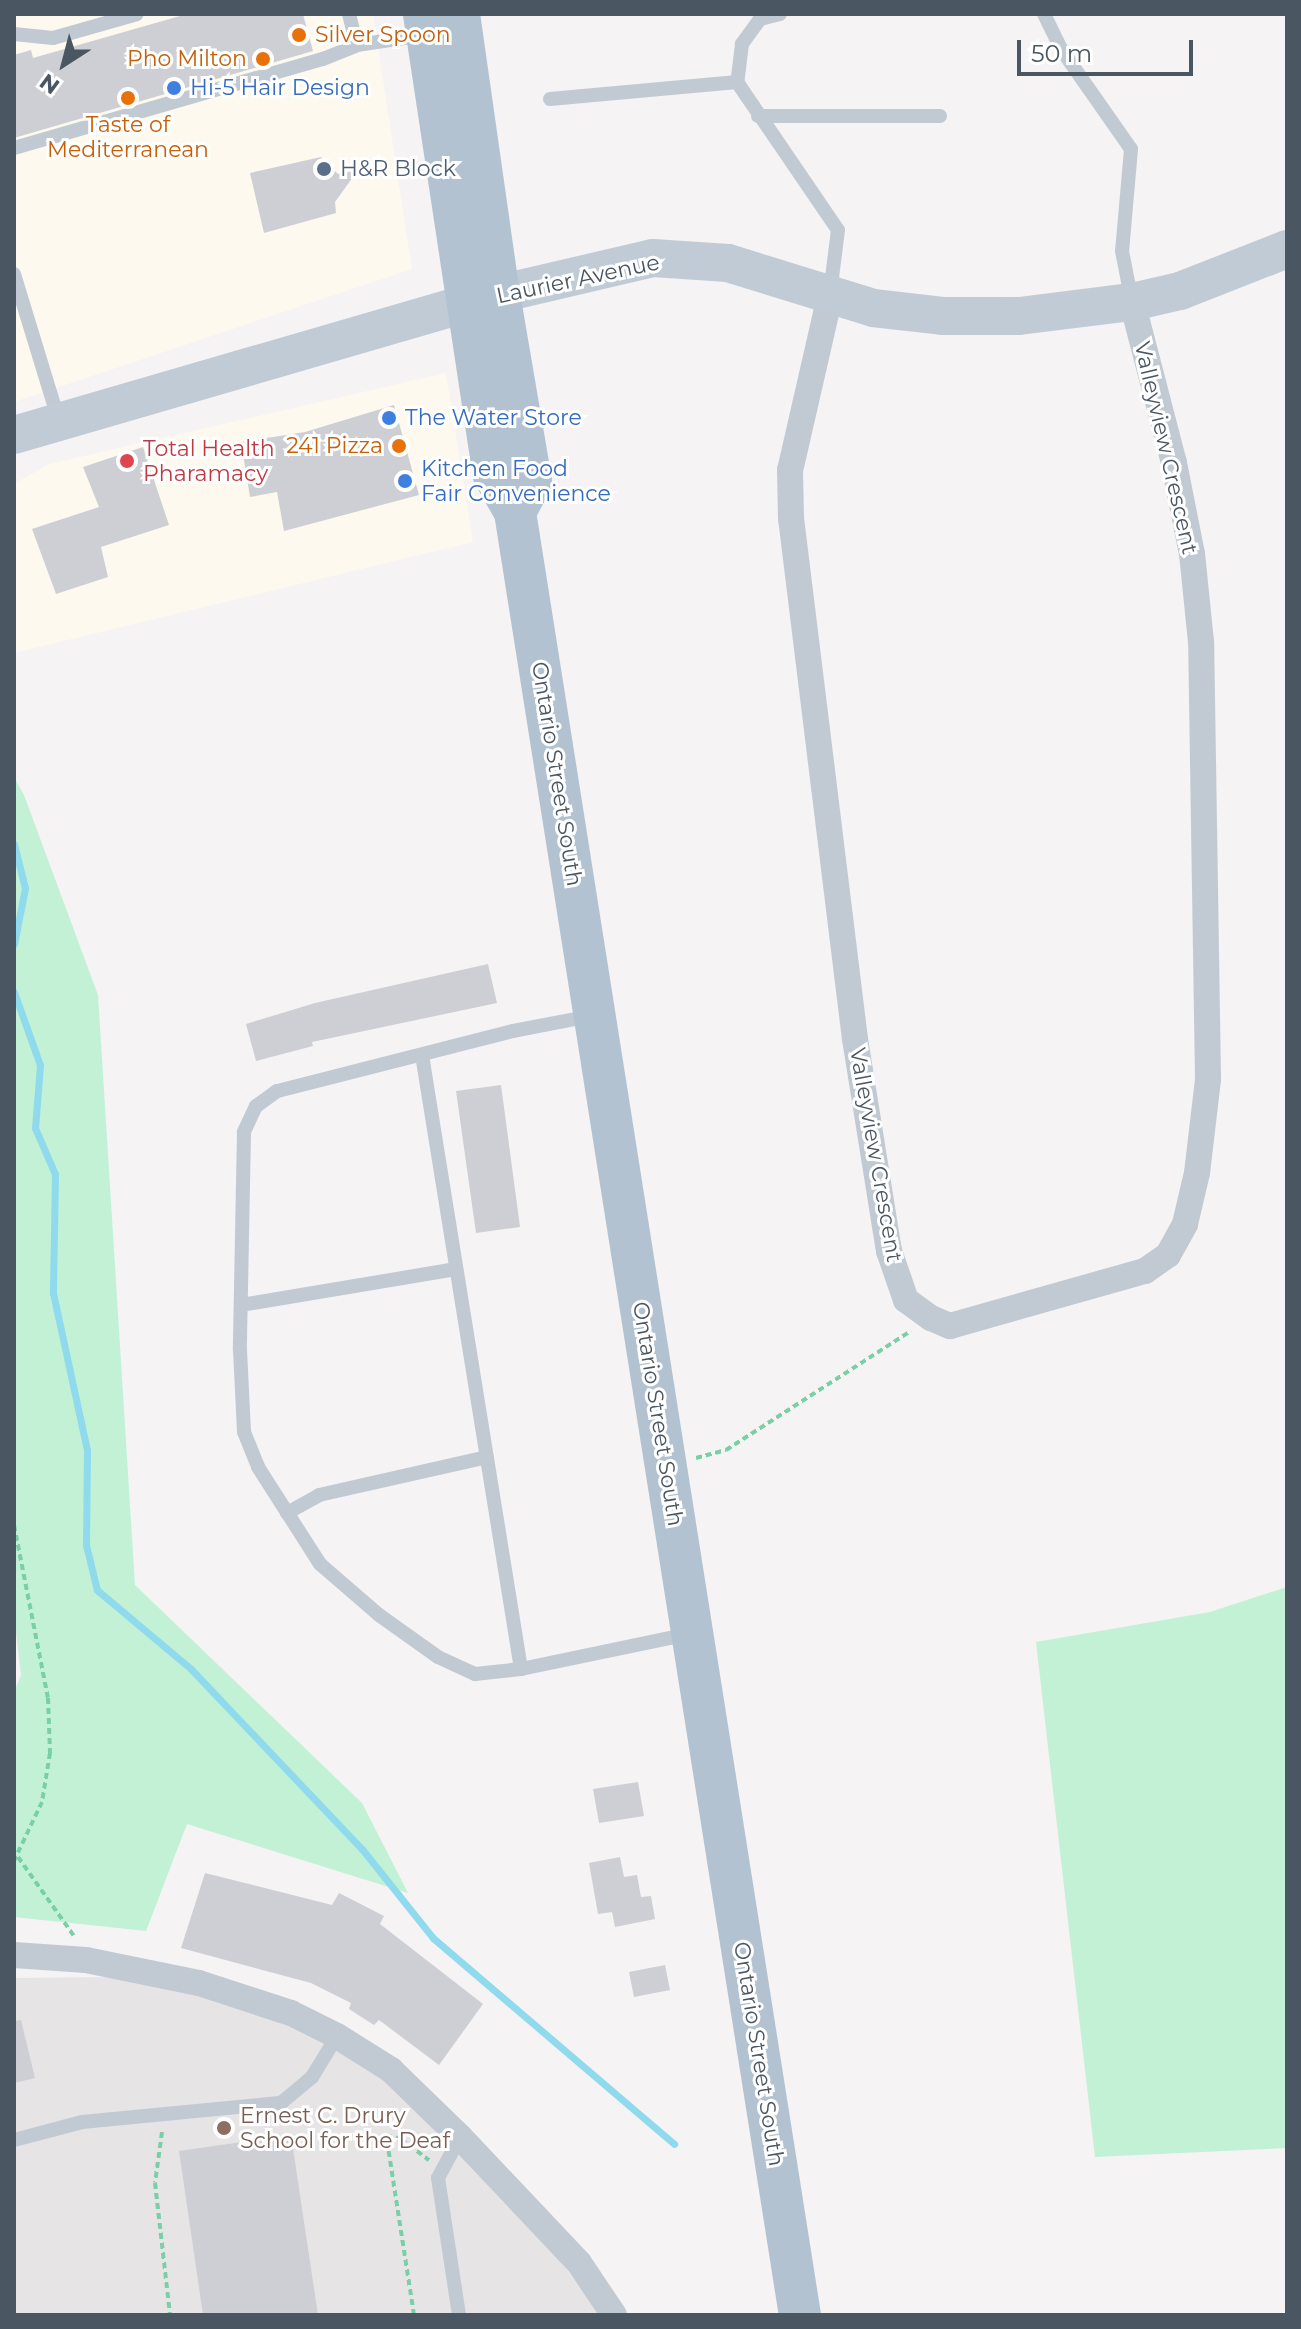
<!DOCTYPE html>
<html>
<head>
<meta charset="utf-8">
<style>
	body { margin:0 }
	#map { position:relative; width:1301px; height:2329px; overflow:hidden; background:#f5f3f3; font-family:Montserrat,sans-serif }
	div>[style] { position:absolute }
	.commercial>* { inset:0; background:#fdf9ef }
	.education>* { inset:0; background:#e6e4e5 }
	.green>* { inset:0; background:#c3f1d5 }
	.stream>* { height:7px; margin:-3.5px; padding:0 3.5px; transform-origin:3.5px; border-radius:3.5px; background:#90daee }
	.building>* { inset:0; background:#cdcfd5 }
	.path>* { height:4px; margin-top:-2px; transform-origin:0; background:repeating-linear-gradient(90deg,#7ad0a6 0 6px,transparent 0 10px) }
	.lane>* { height:14px; margin:-7px; padding:0 7px; transform-origin:7px; border-radius:7px; background:#c1cad2 }
	.street>* { height:26px; margin:-13px; padding:0 13px; transform-origin:13px; border-radius:13px; background:#c1cad2 }
	.secondary>* { height:38px; margin:-19px; padding:0 19px; transform-origin:19px; border-radius:19px; background:#c1cbd6 }
	.primary>* { height:42px; margin:-21px; padding:0 21px; transform-origin:21px; border-radius:21px; background:#b3c2d1 }
	.dots>* { width:22px; height:22px; translate:-50% -50%; box-sizing:border-box; border:4px solid #fff; border-radius:50% }
	span { translate:-50% -50%; white-space:nowrap; text-align:center; line-height:1.15; -webkit-text-stroke:6px #fff; paint-order:stroke }
	.food-label { font-size:22px; color:#c56008 }
	.left { translate:0 -50%; text-align:left }
	.right { translate:-100% -50%; text-align:right }
	.shop-label { font-size:22px; color:#366cbe }
	.service-label { font-size:22px; color:#4e5e75 }
	.street-label { font-size:22px; color:#4a5661 }
	.health-label { font-size:22px; color:#be3a42 }
	.education-label { font-size:22px; color:#785e54 }
	.frame { position:absolute; inset:0; border:16px solid #4a5661; pointer-events:none }
	.north { position:absolute; left:24px; top:24px; width:80px; height:80px; -webkit-text-stroke:6px #fff; paint-order:stroke; rotate:216deg; font-size:22px; font-weight:700; line-height:32px; text-align:center; color:#4a5661 }
	.north::after { content:''; display:block; margin:auto; width:28px; height:36px; background:#4a5661; clip-path:polygon(50% 0,100% 100%,50% 72%,0 100%) }
	.scale { position:absolute; left:1017px; top:40px; width:176px; height:36px; box-sizing:border-box; border:4px solid #4a5661; border-top:0; padding-left:10px; font-size:24px; line-height:28px; white-space:nowrap; color:#4a5661; -webkit-text-stroke:6px #fff; paint-order:stroke }
</style>
</head>
<body>
<div id="map">
	<div class="commercial">
		<div style="clip-path:polygon(14px 14px,373px 14px,412px 269px,14px 402px)"></div>
		<div style="clip-path:polygon(446px 373px,473px 542px,14px 653px,14px 484px,49px 464px)"></div>
	</div>
	<div class="education">
		<div style="clip-path:polygon(128px 1977px,190px 1991px,280px 2022px,364px 2065px,395px 2086px,560px 2260px,600px 2315px,14px 2315px,14px 1978px)"></div>
	</div>
	<div class="green">
		<div style="clip-path:polygon(14px 777px,24px 795px,98px 995px,135px 1585px,362px 1803px,408px 1893px,187px 1824px,146px 1931px,14px 1917px,14px 1692px,21px 1675px,14px 1615px)"></div>
		<div style="clip-path:polygon(1287px 1587px,1287px 2148px,1095px 2157px,1036px 1642px,1210px 1612px)"></div>
	</div>
	<div class="stream">
		<div style="left:14px;top:844px;width:45px;rotate:76deg"></div>
		<div style="left:25px;top:888px;width:57px;rotate:101.1deg"></div>
		<div style="left:14px;top:992px;width:77px;rotate:70.4deg"></div>
		<div style="left:40px;top:1065px;width:63px;rotate:94.5deg"></div>
		<div style="left:35px;top:1128px;width:50px;rotate:66.5deg"></div>
		<div style="left:55px;top:1174px;width:119px;rotate:91deg"></div>
		<div style="left:53px;top:1293px;width:161px;rotate:77.8deg"></div>
		<div style="left:87px;top:1450px;width:95px;rotate:90.6deg"></div>
		<div style="left:86px;top:1545px;width:46px;rotate:76.3deg"></div>
		<div style="left:97px;top:1590px;width:123px;rotate:40deg"></div>
		<div style="left:191px;top:1669px;width:248px;rotate:46.5deg"></div>
		<div style="left:362px;top:1849px;width:114px;rotate:51.4deg"></div>
		<div style="left:433px;top:1938px;width:317px;rotate:40.5deg"></div>
	</div>
	<div class="building">
		<div style="clip-path:polygon(187px 14px,303px 14px,313px 51px,14px 138px,14px 55px,31px 50px,33px 58px)"></div>
		<div style="clip-path:polygon(321px 157px,338px 174px,358px 170px,335px 202px,336px 213px,264px 233px,250px 173px)"></div>
		<div style="clip-path:polygon(394px 405px,419px 495px,284px 531px,277px 492px,250px 497px,241px 442px,305px 432px)"></div>
		<div style="clip-path:polygon(143px 447px,169px 525px,101px 547px,108px 577px,56px 594px,32px 529px,99px 507px,83px 467px)"></div>
		<div style="clip-path:polygon(488px 964px,497px 1003px,312px 1042px,313px 1046px,256px 1061px,246px 1024px,315px 1003px)"></div>
		<div style="clip-path:polygon(501px 1085px,520px 1227px,476px 1233px,456px 1091px)"></div>
		<div style="clip-path:polygon(638px 1782px,644px 1816px,599px 1823px,593px 1789px)"></div>
		<div style="clip-path:polygon(620px 1857px,624px 1877px,637px 1875px,641px 1897px,651px 1896px,655px 1919px,615px 1927px,612px 1912px,598px 1914px,589px 1863px)"></div>
		<div style="clip-path:polygon(205px 1873px,332px 1905px,339px 1893px,384px 1916px,380px 1924px,483px 2004px,439px 2065px,379px 2020px,374px 2025px,349px 2009px,351px 2003px,311px 1983px,181px 1948px)"></div>
		<div style="clip-path:polygon(665px 1965px,670px 1990px,634px 1997px,629px 1972px)"></div>
		<div style="clip-path:polygon(21px 2020px,35px 2078px,14px 2083px,14px 2021px)"></div>
		<div style="clip-path:polygon(291px 2135px,318px 2315px,203px 2315px,179px 2151px)"></div>
	</div>
	<div class="path">
		<div style="left:696px;top:1458px;width:31px;rotate:-15deg"></div>
		<div style="left:726px;top:1450px;width:220px;rotate:-32.8deg"></div>
		<div style="left:14px;top:1525px;width:176px;rotate:78.9deg"></div>
		<div style="left:48px;top:1698px;width:55px;rotate:87.9deg"></div>
		<div style="left:50px;top:1753px;width:50px;rotate:99.3deg"></div>
		<div style="left:42px;top:1802px;width:65px;rotate:115.4deg"></div>
		<div style="left:18px;top:1857px;width:97px;rotate:54.7deg"></div>
		<div style="left:162px;top:2132px;width:51px;rotate:97.8deg"></div>
		<div style="left:155px;top:2183px;width:133px;rotate:83.5deg"></div>
		<div style="left:414px;top:2315px;width:182px;rotate:-98.8deg"></div>
		<div style="left:386px;top:2135px;width:16px;rotate:15deg"></div>
		<div style="left:401px;top:2139px;width:35px;rotate:37deg"></div>
	</div>
	<div class="lane">
		<div style="left:349px;top:14px;width:32px;rotate:76deg"></div>
		<div style="left:780px;top:14px;width:21px;rotate:166deg"></div>
		<div style="left:760px;top:19px;width:31px;rotate:126deg"></div>
		<div style="left:742px;top:44px;width:38px;rotate:97deg"></div>
		<div style="left:737px;top:82px;width:179px;rotate:55.7deg"></div>
		<div style="left:838px;top:230px;width:64px;rotate:97.2deg"></div>
		<div style="left:1044px;top:14px;width:39px;rotate:64deg"></div>
		<div style="left:1061px;top:49px;width:122px;rotate:55deg"></div>
		<div style="left:1131px;top:149px;width:102px;rotate:95deg"></div>
		<div style="left:1122px;top:251px;width:52px;rotate:78.9deg"></div>
		<div style="left:14px;top:34px;width:39px;rotate:6deg"></div>
		<div style="left:53px;top:38px;width:87px;rotate:-15.9deg"></div>
		<div style="left:550px;top:99px;width:188px;rotate:-5.2deg"></div>
		<div style="left:758px;top:116px;width:182px"></div>
		<div style="left:14px;top:148px;width:322px;rotate:-16.1deg"></div>
		<div style="left:323px;top:59px;width:37px;rotate:-22deg"></div>
		<div style="left:357px;top:45px;width:69px;rotate:-8.4deg"></div>
		<div style="left:14px;top:274px;width:154px;rotate:73deg"></div>
		<div style="left:591px;top:1016px;width:79px;rotate:169.1deg"></div>
		<div style="left:513px;top:1031px;width:244px;rotate:165.7deg"></div>
		<div style="left:277px;top:1091px;width:26px;rotate:144deg"></div>
		<div style="left:256px;top:1106px;width:29px;rotate:115deg"></div>
		<div style="left:244px;top:1132px;width:218px;rotate:91.1deg"></div>
		<div style="left:240px;top:1350px;width:82px;rotate:87.2deg"></div>
		<div style="left:244px;top:1432px;width:38px;rotate:68deg"></div>
		<div style="left:258px;top:1467px;width:115px;rotate:57.4deg"></div>
		<div style="left:320px;top:1564px;width:78px;rotate:40.8deg"></div>
		<div style="left:379px;top:1615px;width:72px;rotate:35.4deg"></div>
		<div style="left:438px;top:1657px;width:41px;rotate:24.7deg"></div>
		<div style="left:475px;top:1674px;width:46px;rotate:-6.2deg"></div>
		<div style="left:521px;top:1669px;width:171px;rotate:-11.8deg"></div>
		<div style="left:422px;top:1055px;width:622px;rotate:80.84deg"></div>
		<div style="left:241px;top:1305px;width:218px;rotate:-9.5deg"></div>
		<div style="left:287px;top:1513px;width:37px;rotate:-29deg"></div>
		<div style="left:319px;top:1495px;width:172px;rotate:-12.7deg"></div>
		<div style="left:14px;top:2140px;width:70px;rotate:-14.8deg"></div>
		<div style="left:82px;top:2122px;width:200px;rotate:-5.5deg"></div>
		<div style="left:281px;top:2103px;width:40px;rotate:-40deg"></div>
		<div style="left:312px;top:2077px;width:48px;rotate:-58.6deg"></div>
		<div style="left:459px;top:2315px;width:139px;rotate:-98.7deg"></div>
		<div style="left:438px;top:2178px;width:47px;rotate:-61.8deg"></div>
	</div>
	<div class="street">
		<div style="left:830px;top:296px;width:179px;rotate:102.9deg"></div>
		<div style="left:790px;top:470px;width:48px;rotate:88.8deg"></div>
		<div style="left:791px;top:518px;width:525px;rotate:83deg"></div>
		<div style="left:855px;top:1039px;width:215px;rotate:80.9deg"></div>
		<div style="left:889px;top:1251px;width:52px;rotate:70.9deg"></div>
		<div style="left:906px;top:1300px;width:31px;rotate:36deg"></div>
		<div style="left:931px;top:1318px;width:21px;rotate:23deg"></div>
		<div style="left:950px;top:1326px;width:203px;rotate:-15.8deg"></div>
		<div style="left:1145px;top:1271px;width:28px;rotate:-35deg"></div>
		<div style="left:1168px;top:1255px;width:35px;rotate:-61deg"></div>
		<div style="left:1185px;top:1224px;width:52px;rotate:-76.8deg"></div>
		<div style="left:1197px;top:1173px;width:95px;rotate:-83.3deg"></div>
		<div style="left:1208px;top:1079px;width:437px;rotate:-90.9deg"></div>
		<div style="left:1201px;top:642px;width:88px;rotate:-95.8deg"></div>
		<div style="left:1192px;top:554px;width:93px;rotate:-101.2deg"></div>
		<div style="left:1174px;top:463px;width:166px;rotate:-104.6deg"></div>
		<div style="left:14px;top:1955px;width:72px;rotate:4deg"></div>
		<div style="left:86px;top:1960px;width:115px;rotate:11.5deg"></div>
		<div style="left:199px;top:1983px;width:97px;rotate:18.1deg"></div>
		<div style="left:291px;top:2013px;width:51px;rotate:26.6deg"></div>
		<div style="left:337px;top:2036px;width:64px;rotate:32.2deg"></div>
		<div style="left:391px;top:2070px;width:96px;rotate:44.2deg"></div>
		<div style="left:460px;top:2137px;width:173px;rotate:46.6deg"></div>
		<div style="left:579px;top:2263px;width:63px;rotate:56.1deg"></div>
	</div>
	<div class="secondary">
		<div style="left:14px;top:435px;width:505px;rotate:-16.21deg"></div>
		<div style="left:499px;top:294px;width:158px;rotate:-13.2deg"></div>
		<div style="left:653px;top:258px;width:75px;rotate:3.8deg"></div>
		<div style="left:728px;top:263px;width:152px;rotate:17.2deg"></div>
		<div style="left:873px;top:308px;width:70px;rotate:6.5deg"></div>
		<div style="left:943px;top:316px;width:76px"></div>
		<div style="left:1019px;top:316px;width:114px;rotate:-7.1deg"></div>
		<div style="left:1132px;top:302px;width:49px;rotate:-12.9deg"></div>
		<div style="left:1180px;top:291px;width:115px;rotate:-21.4deg"></div>
	</div>
	<div class="primary">
		<div style="left:424px;top:14px;width:466px;rotate:81.4deg"></div>
		<div style="left:494px;top:475px;width:43px;rotate:60.4deg"></div>
		<div style="left:515px;top:512px;width:1825px;rotate:81.02deg"></div>
		<div style="left:459px;top:14px;width:283px;rotate:81.9deg"></div>
		<div style="left:499px;top:294px;width:191px;rotate:80.3deg"></div>
		<div style="left:531px;top:482px;width:34px;rotate:118deg"></div>
	</div>
	<div class="dots">
		<div style="left:299px;top:35px;background:#e8710a"></div>
		<div style="left:263px;top:59px;background:#e8710a"></div>
		<div style="left:174px;top:88px;background:#3f7fe0"></div>
		<div style="left:128px;top:98px;background:#e8710a"></div>
		<div style="left:324px;top:169px;background:#5c6f8a"></div>
		<div style="left:389px;top:418px;background:#3f7fe0"></div>
		<div style="left:399px;top:446px;background:#e8710a"></div>
		<div style="left:127px;top:461px;background:#e0444e"></div>
		<div style="left:405px;top:481px;background:#3f7fe0"></div>
		<div style="left:224px;top:2128px;background:#8d6e63"></div>
	</div>
	<div class="food-label">
		<span class="left" style="left:315px;top:35px">Silver Spoon</span>
		<span class="right" style="left:247px;top:59px">Pho Milton</span>
		<span style="left:128px;top:137px">Taste of<br>Mediterranean</span>
		<span class="right" style="left:383px;top:446px">241 Pizza</span>
	</div>
	<div class="shop-label">
		<span class="left" style="left:190px;top:88px">Hi-5 Hair Design</span>
		<span class="left" style="left:405px;top:418px">The Water Store</span>
		<span class="left" style="left:421px;top:481px">Kitchen Food<br>Fair Convenience</span>
	</div>
	<div class="service-label">
		<span class="left" style="left:340px;top:169px">H&amp;R Block</span>
	</div>
	<div class="street-label">
		<span style="left:578px;top:279px;rotate:-12deg">Laurier Avenue</span>
		<span style="left:1166px;top:448px;rotate:77deg">Valleyview Crescent</span>
		<span style="left:557px;top:774px;rotate:81deg">Ontario Street South</span>
		<span style="left:876px;top:1155px;rotate:80deg">Valleyview Crescent</span>
		<span style="left:658px;top:1414px;rotate:81deg">Ontario Street South</span>
		<span style="left:759px;top:2054px;rotate:81deg">Ontario Street South</span>
	</div>
	<div class="health-label">
		<span class="left" style="left:143px;top:461px">Total Health<br>Pharamacy</span>
	</div>
	<div class="education-label">
		<span class="left" style="left:240px;top:2128px">Ernest C. Drury<br>School for the Deaf</span>
	</div>
	<div class="frame"></div>
	<div class="north">N</div>
	<div class="scale">50 m</div>
</div>
</body>
</html>
